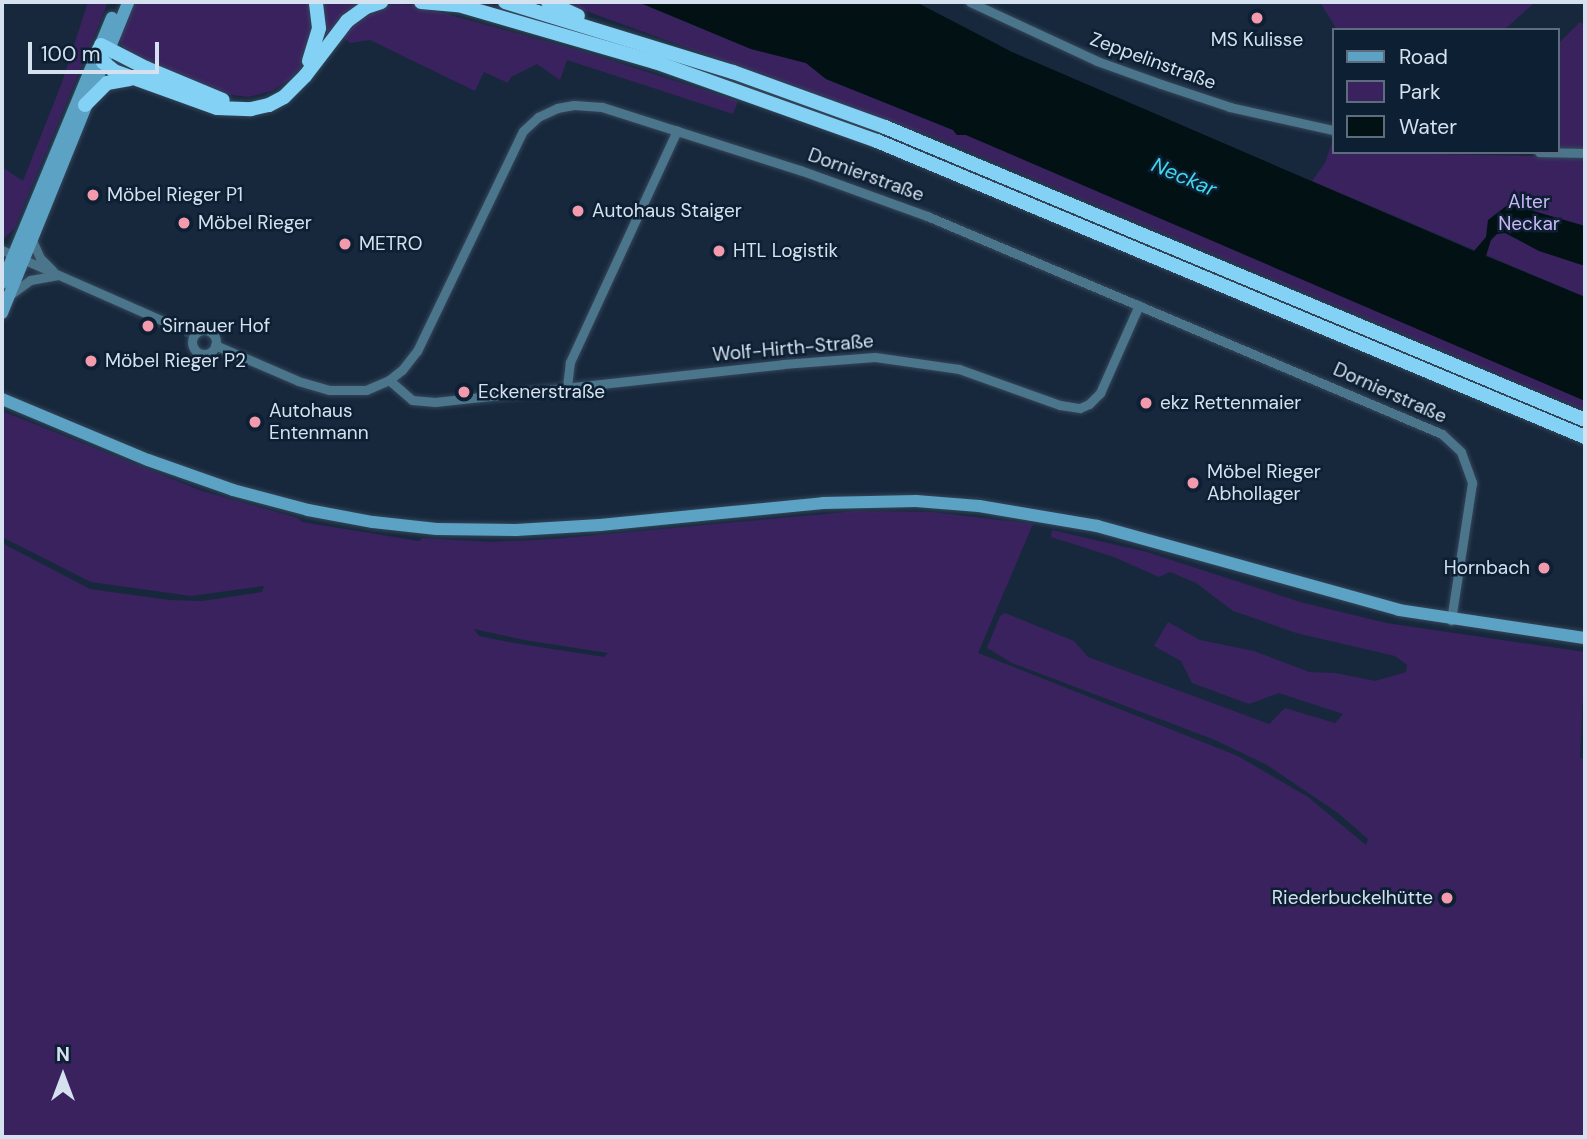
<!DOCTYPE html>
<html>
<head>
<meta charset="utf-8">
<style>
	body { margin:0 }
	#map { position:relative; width:1587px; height:1139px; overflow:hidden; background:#17283d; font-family:"DM Sans",sans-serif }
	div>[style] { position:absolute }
	.green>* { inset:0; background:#3a225f }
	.water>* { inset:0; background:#011114 }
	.minor-tunnel>* { height:9px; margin-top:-4.5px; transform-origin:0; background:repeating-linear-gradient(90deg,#344458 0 9px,transparent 0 13.5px) }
	.roads { filter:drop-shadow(0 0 2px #354659) drop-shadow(0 0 2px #354659) }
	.minor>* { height:9px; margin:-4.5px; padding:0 4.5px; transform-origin:4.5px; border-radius:4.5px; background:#4b758b }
	.minor>.ring { margin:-4.5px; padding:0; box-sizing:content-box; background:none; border:9px solid #4b758b; border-radius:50% }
	.secondary>* { height:12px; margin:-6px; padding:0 6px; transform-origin:6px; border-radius:6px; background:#5ca2c4 }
	.trunk>* { height:14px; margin:-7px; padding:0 7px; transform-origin:7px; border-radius:7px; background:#84d1f6 }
	.dots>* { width:19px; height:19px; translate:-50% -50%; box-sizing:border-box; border:4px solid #0d1f33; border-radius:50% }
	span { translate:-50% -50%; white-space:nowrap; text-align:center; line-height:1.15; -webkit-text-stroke:5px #0d1f33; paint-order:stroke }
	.poi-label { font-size:19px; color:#d5e1ef }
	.left { translate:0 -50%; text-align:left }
	.right { translate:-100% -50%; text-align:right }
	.street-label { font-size:19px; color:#d5e1ef }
	.park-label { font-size:19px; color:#cbb6f8 }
	.water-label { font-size:21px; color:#40d8ed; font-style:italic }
	.frame { position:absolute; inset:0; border:4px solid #d5e1ef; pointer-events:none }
	.legend { position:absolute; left:1332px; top:28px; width:228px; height:126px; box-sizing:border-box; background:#0d1f33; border:2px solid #5d6d7e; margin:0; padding:9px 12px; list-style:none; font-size:21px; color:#d5e1ef }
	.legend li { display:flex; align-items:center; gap:14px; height:35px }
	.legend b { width:35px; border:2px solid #5d6d7e }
	.north { position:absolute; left:28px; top:1041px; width:70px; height:70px; -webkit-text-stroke:5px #0d1f33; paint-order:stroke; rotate:0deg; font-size:19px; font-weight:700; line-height:28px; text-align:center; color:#d5e1ef }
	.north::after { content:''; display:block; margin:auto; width:24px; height:32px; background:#d5e1ef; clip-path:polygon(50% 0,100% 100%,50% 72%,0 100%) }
	.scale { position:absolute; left:28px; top:42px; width:131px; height:32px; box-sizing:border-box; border:4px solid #d5e1ef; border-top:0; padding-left:9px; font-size:21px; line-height:24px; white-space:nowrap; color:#d5e1ef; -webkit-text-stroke:5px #0d1f33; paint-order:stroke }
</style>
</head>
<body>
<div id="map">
	<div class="green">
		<div style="clip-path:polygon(88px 2px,108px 2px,14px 229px,2px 240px,2px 167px,23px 181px,61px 85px)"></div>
		<div style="clip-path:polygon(133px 2px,312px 2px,315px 13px,307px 59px,293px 77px,272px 91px,248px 97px,225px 94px,147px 62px,123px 48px,119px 34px)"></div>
		<div style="clip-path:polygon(320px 2px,368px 2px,320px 49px)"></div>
		<div style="clip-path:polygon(561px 2px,638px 2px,751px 49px,806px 63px,826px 79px,953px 130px,957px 135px,966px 135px,1558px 388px,1585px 401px,1585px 410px,937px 138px)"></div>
		<div style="clip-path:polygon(1320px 2px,1535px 2px,1504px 30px,1337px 30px)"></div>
		<div style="clip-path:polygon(394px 4px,414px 5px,585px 52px,738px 101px,733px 114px,567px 60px,560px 80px,537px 64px,511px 77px,508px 83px,484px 72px,475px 91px,370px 40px,350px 43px,340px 35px,354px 20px,382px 6px)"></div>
		<div style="clip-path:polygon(1580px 22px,1585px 25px,1585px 148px,1557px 148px,1557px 45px)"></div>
		<div style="clip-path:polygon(1333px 140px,1333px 152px,1585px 157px,1585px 297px,1312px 181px,1325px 163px)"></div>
		<div style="clip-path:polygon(evenodd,2px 411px,202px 491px,298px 518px,302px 522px,419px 541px,422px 538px,491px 542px,554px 539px,856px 511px,933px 512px,1033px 524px,978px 653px,1238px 756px,1308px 797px,1366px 845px,1368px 839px,1338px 813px,1267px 765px,1215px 740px,1012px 663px,987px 648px,1000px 616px,1005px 613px,1074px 641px,1088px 657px,1269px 724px,1285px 708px,1335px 723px,1343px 714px,1279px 693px,1249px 704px,1192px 683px,1181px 661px,1154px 646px,1168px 622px,1200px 640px,1254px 651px,1309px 672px,1336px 673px,1375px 681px,1406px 672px,1407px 665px,1395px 656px,1296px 633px,1248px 616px,1233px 611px,1196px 583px,1170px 572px,1159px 577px,1114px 557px,1051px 537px,1052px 530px,1147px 552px,1300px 602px,1386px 623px,1585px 652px,1580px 758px,1585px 759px,1585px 1137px,2px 1137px,2px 543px,90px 589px,169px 600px,202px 601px,262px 592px,264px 586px,191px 596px,91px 582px,2px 537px,2px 411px,474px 629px,524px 640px,608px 653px,604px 657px,514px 643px,479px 636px,474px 629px)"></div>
	</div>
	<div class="water">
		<div style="clip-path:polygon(638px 2px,916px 2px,1012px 52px,1474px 251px,1486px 237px,1488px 220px,1509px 204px,1585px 226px,1585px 266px,1539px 251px,1505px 233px,1497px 234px,1491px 240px,1486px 256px,1585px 297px,1585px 401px,966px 135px,957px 135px,953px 130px,826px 79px,806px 63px,751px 49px)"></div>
	</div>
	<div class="minor-tunnel">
		<div style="left:161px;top:320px;width:35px;rotate:25deg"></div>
	</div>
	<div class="roads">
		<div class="minor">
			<div style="left:970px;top:2px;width:140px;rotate:24.9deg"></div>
			<div style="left:1097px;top:61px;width:68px;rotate:19.8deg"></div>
			<div style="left:1161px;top:84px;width:73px;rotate:18.4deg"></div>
			<div style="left:1230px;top:107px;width:106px;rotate:12.6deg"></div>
			<div style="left:1539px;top:152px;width:46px;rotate:1.2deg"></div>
			<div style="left:32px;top:240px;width:20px;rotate:66deg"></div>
			<div style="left:40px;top:258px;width:18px;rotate:45deg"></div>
			<div style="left:2px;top:250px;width:174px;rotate:23.8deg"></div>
			<div style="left:11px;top:294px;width:24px;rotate:-36deg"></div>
			<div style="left:30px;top:280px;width:27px;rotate:-10deg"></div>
			<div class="ring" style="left:192px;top:330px;width:15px;height:15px"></div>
			<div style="left:215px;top:345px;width:90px;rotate:23.4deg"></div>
			<div style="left:298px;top:381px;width:32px;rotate:16deg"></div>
			<div style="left:329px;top:390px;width:37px"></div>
			<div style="left:366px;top:390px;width:25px;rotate:-23deg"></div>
			<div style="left:389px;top:380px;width:16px;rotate:-38deg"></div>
			<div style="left:402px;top:370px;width:24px;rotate:-52deg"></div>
			<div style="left:417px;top:351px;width:244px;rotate:-64.3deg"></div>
			<div style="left:523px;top:131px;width:21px;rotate:-43deg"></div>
			<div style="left:538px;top:117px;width:21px;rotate:-25deg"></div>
			<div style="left:557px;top:108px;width:17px;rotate:-10deg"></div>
			<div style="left:574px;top:105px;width:28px;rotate:4deg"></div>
			<div style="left:602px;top:107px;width:208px;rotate:17.7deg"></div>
			<div style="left:800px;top:170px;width:135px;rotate:19.9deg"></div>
			<div style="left:927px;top:216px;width:559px;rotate:22.94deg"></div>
			<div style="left:1442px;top:434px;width:26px;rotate:43deg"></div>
			<div style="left:1461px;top:452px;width:33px;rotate:70deg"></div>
			<div style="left:1472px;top:483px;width:139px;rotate:98.7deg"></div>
			<div style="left:389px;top:380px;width:30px;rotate:41deg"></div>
			<div style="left:412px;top:400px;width:23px;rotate:5deg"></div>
			<div style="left:435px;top:402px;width:350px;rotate:-6.2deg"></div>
			<div style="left:783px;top:364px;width:92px;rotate:-4.4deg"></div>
			<div style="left:875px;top:357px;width:85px;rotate:8.1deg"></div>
			<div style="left:959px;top:369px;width:107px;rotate:19.6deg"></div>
			<div style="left:1060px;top:405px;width:20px;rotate:9deg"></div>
			<div style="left:1080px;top:408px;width:10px;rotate:-24deg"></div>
			<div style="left:1089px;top:404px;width:16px;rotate:-45deg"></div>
			<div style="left:1100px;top:393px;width:96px;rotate:-66.1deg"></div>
			<div style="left:567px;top:386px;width:24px;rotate:-83deg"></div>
			<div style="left:570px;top:362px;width:255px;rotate:-65.2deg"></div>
		</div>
		<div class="secondary">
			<div style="left:2px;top:283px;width:287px;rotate:-67.5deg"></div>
			<div style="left:2px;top:313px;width:336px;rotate:-67.9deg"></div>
			<div style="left:2px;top:399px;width:158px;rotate:22.7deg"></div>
			<div style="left:148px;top:460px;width:90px;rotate:19.4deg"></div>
			<div style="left:233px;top:490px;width:78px;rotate:14.9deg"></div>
			<div style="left:308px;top:510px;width:66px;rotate:10.5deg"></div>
			<div style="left:373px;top:522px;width:64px;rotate:6.2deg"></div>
			<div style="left:437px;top:529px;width:79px;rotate:0.7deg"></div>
			<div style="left:516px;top:530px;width:84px;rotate:-3.4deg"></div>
			<div style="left:600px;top:525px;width:224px;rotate:-5.6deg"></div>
			<div style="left:823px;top:503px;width:93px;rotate:-1.2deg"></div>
			<div style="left:916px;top:501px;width:63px;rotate:4.5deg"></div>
			<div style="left:979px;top:506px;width:120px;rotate:9.6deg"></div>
			<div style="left:1097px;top:526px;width:313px;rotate:15.5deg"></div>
			<div style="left:1399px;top:610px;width:188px;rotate:8.6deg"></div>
		</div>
		<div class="trunk">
			<div style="left:421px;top:2px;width:37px;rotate:5deg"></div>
			<div style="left:448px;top:2px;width:216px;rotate:16.2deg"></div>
			<div style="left:655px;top:62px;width:236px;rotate:19.6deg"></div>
			<div style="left:877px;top:141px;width:767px;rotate:22.69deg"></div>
			<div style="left:505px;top:2px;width:239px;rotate:17.1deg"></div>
			<div style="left:733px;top:72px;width:162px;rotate:19.9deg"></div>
			<div style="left:885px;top:127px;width:759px;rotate:22.71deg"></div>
			<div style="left:548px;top:2px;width:33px;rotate:25deg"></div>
			<div style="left:101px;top:45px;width:51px;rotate:27.1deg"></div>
			<div style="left:146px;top:68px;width:83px;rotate:22.6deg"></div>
			<div style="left:99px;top:49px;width:14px;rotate:73deg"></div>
			<div style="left:103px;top:62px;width:14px;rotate:39deg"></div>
			<div style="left:114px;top:71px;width:109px;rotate:19.8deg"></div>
			<div style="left:217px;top:108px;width:34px;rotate:2deg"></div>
			<div style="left:251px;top:109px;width:18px;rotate:-13deg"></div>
			<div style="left:269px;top:105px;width:17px;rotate:-28deg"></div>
			<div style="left:284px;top:97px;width:30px;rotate:-45deg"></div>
			<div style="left:305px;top:76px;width:69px;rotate:-52.6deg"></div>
			<div style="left:347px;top:21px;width:24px;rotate:-36deg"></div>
			<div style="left:366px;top:7px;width:16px;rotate:-18deg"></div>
			<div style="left:309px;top:61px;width:34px;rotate:-73deg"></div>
			<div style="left:319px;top:28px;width:26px;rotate:-97deg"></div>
			<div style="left:85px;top:105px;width:31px;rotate:-45deg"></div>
			<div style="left:107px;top:83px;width:23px;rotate:-10deg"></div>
		</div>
	</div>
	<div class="dots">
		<div style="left:1257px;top:18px;background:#f39aac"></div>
		<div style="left:93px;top:195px;background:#f39aac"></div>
		<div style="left:578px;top:211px;background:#f39aac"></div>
		<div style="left:184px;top:223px;background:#f39aac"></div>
		<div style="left:345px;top:244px;background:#f39aac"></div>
		<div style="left:719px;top:251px;background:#f39aac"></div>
		<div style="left:148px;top:326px;background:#f39aac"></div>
		<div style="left:91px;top:361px;background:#f39aac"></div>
		<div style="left:464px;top:392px;background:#f39aac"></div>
		<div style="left:1146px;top:403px;background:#f39aac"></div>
		<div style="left:255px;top:422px;background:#f39aac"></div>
		<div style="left:1193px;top:483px;background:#f39aac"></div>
		<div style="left:1544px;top:568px;background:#f39aac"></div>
		<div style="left:1447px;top:898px;background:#f39aac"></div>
	</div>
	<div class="poi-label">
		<span style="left:1257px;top:40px">MS Kulisse</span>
		<span class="left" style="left:107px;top:195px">Möbel Rieger P1</span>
		<span class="left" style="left:592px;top:211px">Autohaus Staiger</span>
		<span class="left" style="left:198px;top:223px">Möbel Rieger</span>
		<span class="left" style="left:359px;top:244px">METRO</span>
		<span class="left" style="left:733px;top:251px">HTL Logistik</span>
		<span class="left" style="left:162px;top:326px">Sirnauer Hof</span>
		<span class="left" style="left:105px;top:361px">Möbel Rieger P2</span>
		<span class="left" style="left:478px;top:392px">Eckenerstraße</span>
		<span class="left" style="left:1160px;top:403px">ekz Rettenmaier</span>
		<span class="left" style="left:269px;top:422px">Autohaus<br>Entenmann</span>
		<span class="left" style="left:1207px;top:483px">Möbel Rieger<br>Abhollager</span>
		<span class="right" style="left:1530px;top:568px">Hornbach</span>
		<span class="right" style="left:1433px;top:898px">Riederbuckelhütte</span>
	</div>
	<div class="street-label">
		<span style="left:1153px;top:61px;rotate:20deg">Zeppelinstraße</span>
		<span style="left:866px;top:175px;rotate:20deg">Dornierstraße</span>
		<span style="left:793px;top:348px;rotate:-5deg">Wolf-Hirth-Straße</span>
		<span style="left:1390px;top:393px;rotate:24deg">Dornierstraße</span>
	</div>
	<div class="park-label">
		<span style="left:1529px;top:213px">Alter<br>Neckar</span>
	</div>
	<div class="water-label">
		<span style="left:1184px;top:177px;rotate:23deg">Neckar</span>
	</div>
	<div class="frame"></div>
	<ul class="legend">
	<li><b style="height:9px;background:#5ca2c4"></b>Road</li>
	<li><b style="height:19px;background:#3a225f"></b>Park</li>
	<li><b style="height:19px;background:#011114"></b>Water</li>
	</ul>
	<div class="north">N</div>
	<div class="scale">100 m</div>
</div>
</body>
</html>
